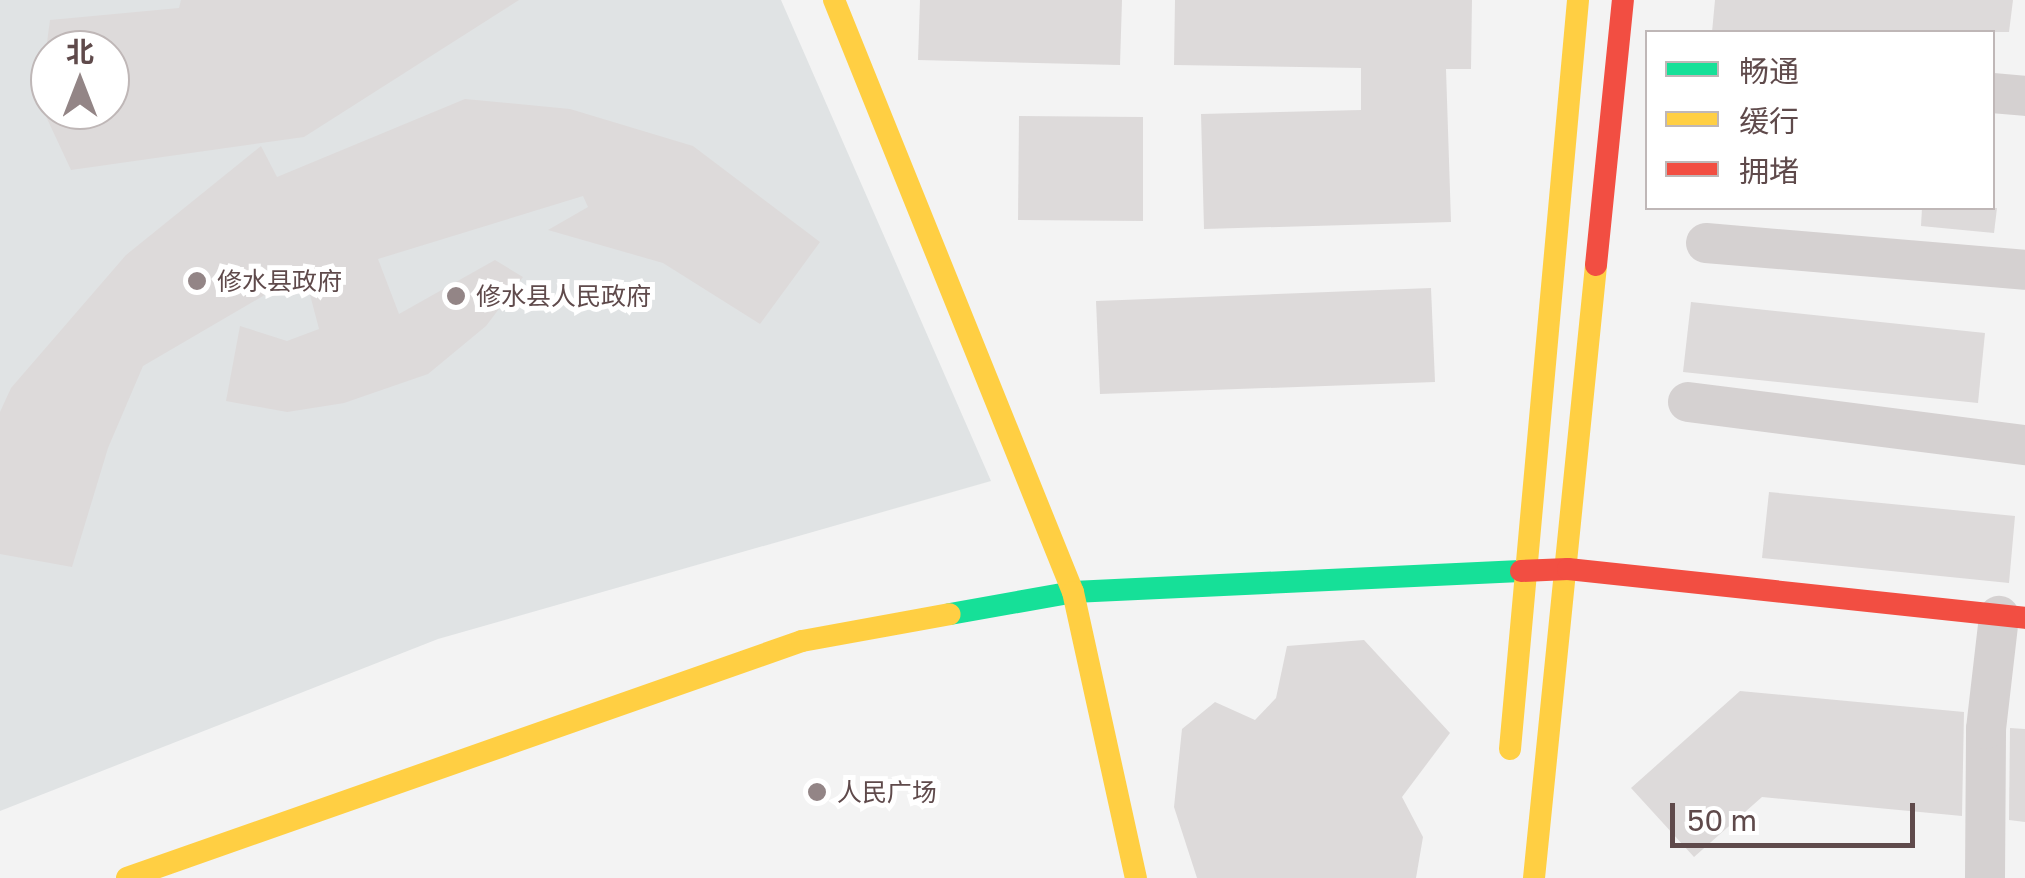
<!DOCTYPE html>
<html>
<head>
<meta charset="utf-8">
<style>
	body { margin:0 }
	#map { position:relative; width:2025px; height:878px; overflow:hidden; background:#f3f3f3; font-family:"Golos Text","Noto Sans SC",sans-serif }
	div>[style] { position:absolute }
	.commercial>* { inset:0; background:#e0e3e4 }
	.building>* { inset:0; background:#dddada }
	.street>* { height:40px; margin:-20px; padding:0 20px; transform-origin:20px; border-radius:20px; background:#d5d1d1 }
	.fast>* { height:22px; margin:-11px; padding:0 11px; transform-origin:11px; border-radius:11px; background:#16e098 }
	.slow>* { height:22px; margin:-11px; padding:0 11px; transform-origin:11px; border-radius:11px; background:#ffcf43 }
	.jam>* { height:22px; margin:-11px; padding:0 11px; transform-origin:11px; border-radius:11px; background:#f24e42 }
	.dots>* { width:28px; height:28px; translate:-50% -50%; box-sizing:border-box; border:5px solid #fff; border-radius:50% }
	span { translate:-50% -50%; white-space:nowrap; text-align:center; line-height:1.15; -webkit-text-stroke:10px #fff; paint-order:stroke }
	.poi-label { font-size:25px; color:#5f4a4b }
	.left { translate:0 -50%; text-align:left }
	.legend { position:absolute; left:1645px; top:30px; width:350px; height:180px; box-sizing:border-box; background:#fff; border:2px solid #bfb7b7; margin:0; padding:12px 18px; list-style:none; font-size:30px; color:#5f4a4b }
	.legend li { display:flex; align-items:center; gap:20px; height:50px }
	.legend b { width:50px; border:2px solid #bfb7b7 }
	.north { position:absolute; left:30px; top:30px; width:100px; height:100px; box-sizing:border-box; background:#fff; border:2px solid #bfb7b7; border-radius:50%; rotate:0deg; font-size:28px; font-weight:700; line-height:40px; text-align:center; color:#5f4a4b }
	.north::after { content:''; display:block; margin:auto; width:35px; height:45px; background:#938586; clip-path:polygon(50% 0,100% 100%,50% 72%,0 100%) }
	.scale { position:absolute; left:1670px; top:803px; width:245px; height:45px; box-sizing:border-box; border:5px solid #5f4a4b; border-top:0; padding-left:12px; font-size:30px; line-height:35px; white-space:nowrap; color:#5f4a4b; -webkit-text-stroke:8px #fff; paint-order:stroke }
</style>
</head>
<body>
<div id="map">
	<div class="commercial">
		<div style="clip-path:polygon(evenodd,0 0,781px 0,991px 481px,438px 639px,0 811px,0 0,50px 50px,110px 50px,110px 110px,50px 110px,50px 50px)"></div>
	</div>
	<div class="building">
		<div style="clip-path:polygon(181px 0,519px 0,304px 137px,71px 170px,43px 110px,110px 110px,110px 50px,46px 50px,50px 20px,179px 8px)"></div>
		<div style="clip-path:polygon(920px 0,1122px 0,1120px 65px,918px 60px)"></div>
		<div style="clip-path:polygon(1175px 0,1472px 0,1471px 69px,1446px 69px,1451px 222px,1204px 229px,1201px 114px,1361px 110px,1361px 68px,1174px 65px)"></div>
		<div style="clip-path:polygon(1715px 0,2013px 0,2009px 32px,1712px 32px)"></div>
		<div style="clip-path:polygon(465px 99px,570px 109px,693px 146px,820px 242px,760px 324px,663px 263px,548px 230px,588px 207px,583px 196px,378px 259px,399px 314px,495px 260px,523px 277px,486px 326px,428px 374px,344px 403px,287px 412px,226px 401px,240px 326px,287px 341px,319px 329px,304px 272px,143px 366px,108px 448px,72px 567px,0 554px,0 412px,11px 388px,126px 255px,261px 146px,277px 177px)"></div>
		<div style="clip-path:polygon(1019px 116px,1143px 117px,1143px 221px,1018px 220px)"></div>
		<div style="clip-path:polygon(1922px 208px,1997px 208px,1994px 233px,1921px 226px)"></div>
		<div style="clip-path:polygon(1431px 288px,1435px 382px,1100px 394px,1096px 301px)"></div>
		<div style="clip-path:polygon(1691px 302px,1985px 333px,1978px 403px,1683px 372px)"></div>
		<div style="clip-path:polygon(1769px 492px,2015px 516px,2009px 583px,1762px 558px)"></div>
		<div style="clip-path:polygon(1364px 640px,1450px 733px,1402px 797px,1423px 837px,1416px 878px,1197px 878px,1174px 807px,1182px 729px,1215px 702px,1255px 720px,1276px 698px,1287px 646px)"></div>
		<div style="clip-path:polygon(1740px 691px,1964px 712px,1962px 816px,1762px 797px,1694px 857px,1631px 788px)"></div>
		<div style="clip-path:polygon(2010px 728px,2025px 729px,2025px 822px,2009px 820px)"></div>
	</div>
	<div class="street">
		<div style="left:1992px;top:93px;width:33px;rotate:5deg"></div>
		<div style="left:1706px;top:243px;width:320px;rotate:4.8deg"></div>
		<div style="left:1688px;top:402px;width:340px;rotate:7.3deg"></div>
		<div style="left:1985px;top:878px;width:149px;rotate:-89.6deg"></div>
		<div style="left:1986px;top:729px;width:114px;rotate:-83.4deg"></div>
	</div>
	<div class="fast">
		<div style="left:950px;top:614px;width:125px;rotate:-10.1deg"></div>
		<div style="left:1073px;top:592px;width:448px;rotate:-2.7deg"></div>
	</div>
	<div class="slow">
		<div style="left:834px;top:0;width:638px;rotate:68.02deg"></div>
		<div style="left:1073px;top:592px;width:293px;rotate:77.6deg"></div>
		<div style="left:1510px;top:749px;width:752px;rotate:-84.81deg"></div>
		<div style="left:127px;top:878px;width:715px;rotate:-19.35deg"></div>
		<div style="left:802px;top:641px;width:150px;rotate:-10.3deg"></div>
		<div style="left:1534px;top:878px;width:616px;rotate:-84.22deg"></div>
	</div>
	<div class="jam">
		<div style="left:1596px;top:265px;width:266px;rotate:-84.2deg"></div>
		<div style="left:1521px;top:571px;width:47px;rotate:-2.4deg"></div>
		<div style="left:1568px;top:569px;width:460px;rotate:6.1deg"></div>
	</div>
	<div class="dots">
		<div style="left:197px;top:281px;background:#938586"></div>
		<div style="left:456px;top:296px;background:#938586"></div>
		<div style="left:817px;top:792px;background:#938586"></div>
	</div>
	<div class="poi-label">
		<span class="left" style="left:217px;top:281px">修水县政府</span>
		<span class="left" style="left:476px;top:296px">修水县人民政府</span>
		<span class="left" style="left:837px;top:792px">人民广场</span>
	</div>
	<ul class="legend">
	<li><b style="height:12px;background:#16e098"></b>畅通</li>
	<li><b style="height:12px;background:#ffcf43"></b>缓行</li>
	<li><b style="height:12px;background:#f24e42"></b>拥堵</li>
	</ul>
	<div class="north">北</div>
	<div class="scale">50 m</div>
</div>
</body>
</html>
